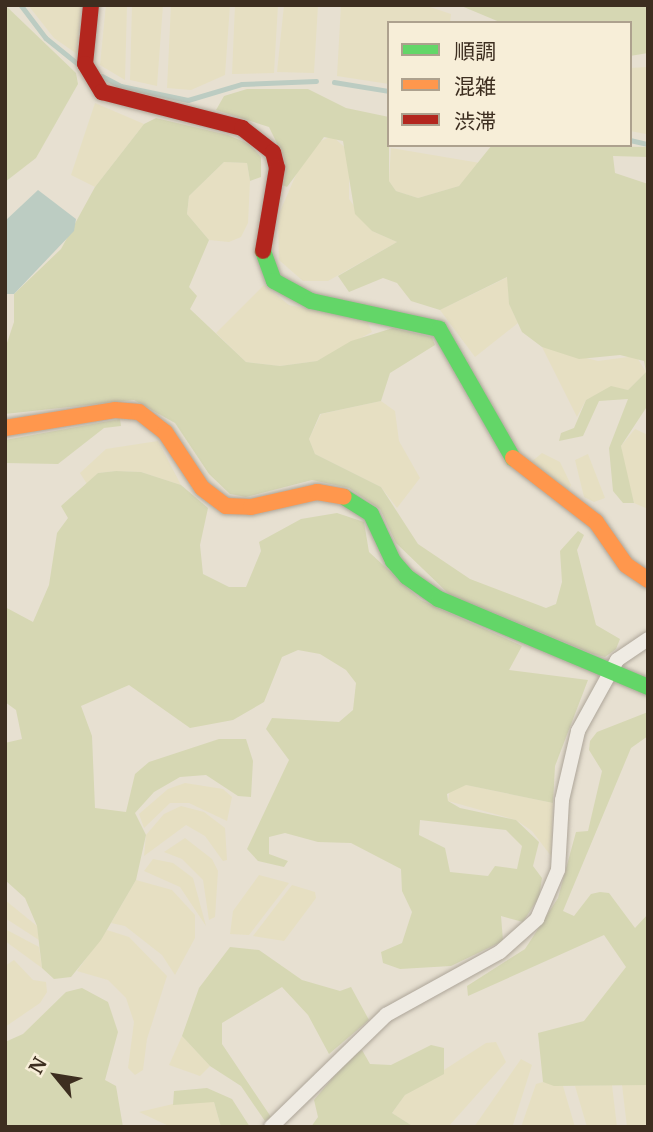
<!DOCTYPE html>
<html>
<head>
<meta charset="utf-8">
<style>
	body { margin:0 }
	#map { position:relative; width:653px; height:1132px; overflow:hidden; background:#e7e0d1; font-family:Merriweather,"Noto Sans JP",serif }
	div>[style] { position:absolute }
	.farmland>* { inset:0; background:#e6dfc2 }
	.green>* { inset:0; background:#d6d7b3 }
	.water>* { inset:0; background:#bcccc2 }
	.stream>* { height:4.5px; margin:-2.25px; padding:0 2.25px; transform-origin:2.25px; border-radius:2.25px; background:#bcccc2 }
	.roads { filter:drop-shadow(0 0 2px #ada599) drop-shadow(0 0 2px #ada599) }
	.street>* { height:14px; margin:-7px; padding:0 7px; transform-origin:7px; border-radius:7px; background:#efebe3 }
	.fast>* { height:16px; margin:-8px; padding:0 8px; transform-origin:8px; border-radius:8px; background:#63d668 }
	.slow>* { height:16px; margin:-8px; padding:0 8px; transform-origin:8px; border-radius:8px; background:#ff974d }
	.jam>* { height:16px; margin:-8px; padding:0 8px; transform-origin:8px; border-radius:8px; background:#b3261e }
	span { translate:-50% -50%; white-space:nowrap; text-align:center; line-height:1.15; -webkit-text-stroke:7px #f7eed8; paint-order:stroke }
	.frame { position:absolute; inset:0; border:7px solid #3d2e20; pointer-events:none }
	.legend { position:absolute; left:387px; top:21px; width:245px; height:126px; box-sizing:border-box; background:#f7eed8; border:2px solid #ada18e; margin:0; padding:9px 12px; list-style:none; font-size:21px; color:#3d2e20 }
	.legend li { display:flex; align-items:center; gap:14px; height:35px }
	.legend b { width:35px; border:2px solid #ada18e }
	.north { position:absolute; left:21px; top:1041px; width:70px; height:70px; -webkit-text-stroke:5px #f7eed8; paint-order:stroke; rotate:300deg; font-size:19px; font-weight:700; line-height:28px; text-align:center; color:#3d2e20 }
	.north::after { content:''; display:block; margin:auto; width:24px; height:32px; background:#3d2e20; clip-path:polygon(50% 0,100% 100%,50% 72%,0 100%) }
</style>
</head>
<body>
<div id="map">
	<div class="farmland">
		<div style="clip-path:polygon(28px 5px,81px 5px,77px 54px,54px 38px)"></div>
		<div style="clip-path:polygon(106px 5px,127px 5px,125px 80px,100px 65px)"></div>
		<div style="clip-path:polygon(132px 5px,163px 5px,157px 86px,130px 80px)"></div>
		<div style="clip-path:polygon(171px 5px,230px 5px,225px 75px,191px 90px,167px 88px)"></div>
		<div style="clip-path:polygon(235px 5px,278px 5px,274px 73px,232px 74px)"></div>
		<div style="clip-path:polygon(284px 5px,318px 5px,314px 73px,277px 72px)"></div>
		<div style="clip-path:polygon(341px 5px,424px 5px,451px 14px,450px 23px,389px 23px,389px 84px,337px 76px)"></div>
		<div style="clip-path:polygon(648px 67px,648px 134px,646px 134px,630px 131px,630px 68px)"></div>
		<div style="clip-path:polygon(95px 103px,144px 124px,95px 187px,71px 175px)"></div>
		<div style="clip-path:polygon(332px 136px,349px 151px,349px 199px,372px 231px,397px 242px,328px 281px,303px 281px,279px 260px,278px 216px,303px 159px,314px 144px)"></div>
		<div style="clip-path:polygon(391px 148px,480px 163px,459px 186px,418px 198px,396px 191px,389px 181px)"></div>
		<div style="clip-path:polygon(224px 162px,247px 163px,250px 181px,248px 223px,241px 237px,229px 242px,209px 240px,187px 214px,189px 196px)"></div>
		<div style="clip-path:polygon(508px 277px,509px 304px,518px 323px,475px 357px,440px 310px)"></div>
		<div style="clip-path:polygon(264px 285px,289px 305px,367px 321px,372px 332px,317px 361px,280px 366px,246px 362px,216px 333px)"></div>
		<div style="clip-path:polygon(542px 347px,598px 361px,636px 356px,646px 372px,628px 390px,611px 387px,586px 400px,577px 417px)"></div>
		<div style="clip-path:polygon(381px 401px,395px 411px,399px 441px,420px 478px,397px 508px,381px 487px,315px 454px,309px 439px,321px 414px)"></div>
		<div style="clip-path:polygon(635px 429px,648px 435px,648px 509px,634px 503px,623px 462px,621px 446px)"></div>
		<div style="clip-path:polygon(158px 441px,181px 485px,141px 472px,116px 471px,98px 473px,87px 484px,80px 473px,106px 449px)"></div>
		<div style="clip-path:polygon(542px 453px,560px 462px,571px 485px,568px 491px,530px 463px)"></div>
		<div style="clip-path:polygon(588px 454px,605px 498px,594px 502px,584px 497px,575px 460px)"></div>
		<div style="clip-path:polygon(185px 783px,223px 789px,232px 797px,227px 821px,189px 803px,170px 803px,144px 828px,139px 814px,168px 789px)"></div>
		<div style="clip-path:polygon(466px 785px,553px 803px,551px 856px,532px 831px,516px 820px,448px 801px,450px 788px)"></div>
		<div style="clip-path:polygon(181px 806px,204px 812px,225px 828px,227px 860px,223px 861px,205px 836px,186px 825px,144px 856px,146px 835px,164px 814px)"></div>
		<div style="clip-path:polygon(185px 838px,212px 859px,218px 871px,215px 917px,209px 920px,203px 880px,182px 859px,164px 852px)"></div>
		<div style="clip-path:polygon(153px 859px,173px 863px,193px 878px,206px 926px,180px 887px,144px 871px)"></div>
		<div style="clip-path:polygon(259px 875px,289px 883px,249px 935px,230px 934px,233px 911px)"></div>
		<div style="clip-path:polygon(136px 880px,172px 890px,195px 915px,195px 938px,175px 975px,162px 955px,125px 926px,111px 923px)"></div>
		<div style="clip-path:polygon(292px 885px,315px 892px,316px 898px,284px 941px,253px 936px)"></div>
		<div style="clip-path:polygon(5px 900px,37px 926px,39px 940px,5px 918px)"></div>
		<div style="clip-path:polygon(5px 929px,39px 947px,42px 968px,5px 941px)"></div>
		<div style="clip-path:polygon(107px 930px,129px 937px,167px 976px,147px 1039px,143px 1070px,135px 1075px,128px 1068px,134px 1022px,126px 998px,108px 980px,77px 971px)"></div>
		<div style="clip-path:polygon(14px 960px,33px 980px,46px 982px,47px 992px,40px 1003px,5px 1027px,5px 966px)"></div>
		<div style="clip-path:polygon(182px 1036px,210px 1066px,200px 1076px,169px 1065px)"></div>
		<div style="clip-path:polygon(496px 1042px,506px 1062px,448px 1127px,414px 1127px,392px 1113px,405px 1095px,486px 1043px)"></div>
		<div style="clip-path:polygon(521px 1059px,532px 1065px,513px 1125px,474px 1127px)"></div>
		<div style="clip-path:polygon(543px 1082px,563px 1086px,575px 1127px,521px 1127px,536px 1084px)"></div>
		<div style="clip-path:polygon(612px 1085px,617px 1127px,587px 1127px,575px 1086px)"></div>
		<div style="clip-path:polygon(622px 1085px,648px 1085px,648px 1127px,627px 1127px)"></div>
		<div style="clip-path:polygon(190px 1100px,214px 1102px,221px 1127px,171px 1127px,139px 1112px)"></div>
	</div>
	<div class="green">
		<div style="clip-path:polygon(5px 5px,76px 73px,78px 84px,36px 158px,5px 182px)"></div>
		<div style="clip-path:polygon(459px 5px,648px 5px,648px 53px,630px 56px,630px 23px,502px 23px)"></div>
		<div style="clip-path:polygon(247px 89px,308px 89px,346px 108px,389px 117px,389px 181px,396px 191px,418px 198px,459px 186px,492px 145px,648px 147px,648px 157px,613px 156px,615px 173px,648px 184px,648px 405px,621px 446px,634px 503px,623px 503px,613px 491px,609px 448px,628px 399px,599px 401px,583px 436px,559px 441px,561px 433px,574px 428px,586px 400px,611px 386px,628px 390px,646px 372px,644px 361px,620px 355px,579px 359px,542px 347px,522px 332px,509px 304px,507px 277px,440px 310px,411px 301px,397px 283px,383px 278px,349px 292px,338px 276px,397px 242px,372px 231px,355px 214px,343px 141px,324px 137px,287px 187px,282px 185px,284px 158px,269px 127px,216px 110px,224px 96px)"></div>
		<div style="clip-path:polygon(156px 118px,228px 135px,249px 144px,261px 157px,261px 177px,250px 181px,247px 163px,224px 162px,189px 196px,187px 214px,209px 240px,189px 287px,197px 296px,190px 309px,246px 362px,280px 366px,317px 361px,351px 341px,393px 328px,432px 337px,435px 345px,390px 373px,381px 401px,320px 414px,309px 439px,315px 454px,381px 487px,418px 544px,470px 579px,546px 608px,556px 604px,562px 582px,560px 551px,578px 531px,584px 535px,577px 550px,596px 625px,620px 639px,616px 649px,605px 657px,593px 654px,450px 595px,396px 543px,380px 509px,349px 488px,312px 480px,246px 497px,230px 494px,209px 474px,175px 423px,134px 400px,5px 414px,5px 349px,14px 322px,14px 294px,61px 249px,95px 187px,144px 124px)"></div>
		<div style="clip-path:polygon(120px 419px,121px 426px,104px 428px,58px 464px,5px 463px,5px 440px)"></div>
		<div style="clip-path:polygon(evenodd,116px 471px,141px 472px,181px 485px,208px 508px,200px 545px,203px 574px,229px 587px,246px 587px,261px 551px,259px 542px,301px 519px,337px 513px,364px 522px,369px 552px,421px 600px,522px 646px,509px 670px,588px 680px,555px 766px,553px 803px,466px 785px,447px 794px,448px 801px,460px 808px,516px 820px,539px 842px,533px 866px,542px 878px,539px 897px,523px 922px,501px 916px,503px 941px,451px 966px,400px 969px,383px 963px,381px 952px,402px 943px,412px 912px,402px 891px,401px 869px,351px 843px,318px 842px,285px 833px,269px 837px,269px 854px,288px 861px,284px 867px,258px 861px,247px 849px,289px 760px,266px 729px,272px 718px,339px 722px,353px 710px,356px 683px,346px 670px,320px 654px,298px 650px,282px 657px,264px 702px,233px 720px,190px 728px,129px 685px,81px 706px,92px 736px,95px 808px,126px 812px,135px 774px,149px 762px,219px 739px,246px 739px,253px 761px,251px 797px,238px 796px,206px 775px,180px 777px,154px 792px,135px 813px,146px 835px,136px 880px,101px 940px,71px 977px,54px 979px,42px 968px,37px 926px,25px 898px,5px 880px,5px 743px,22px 739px,16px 710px,5px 702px,5px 607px,33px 622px,49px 585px,57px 533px,68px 518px,61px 506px,98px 473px,116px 471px,420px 820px,506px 830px,522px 846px,517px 869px,495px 866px,488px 876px,450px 872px,445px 848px,419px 835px,420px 820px)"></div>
		<div style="clip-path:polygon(648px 712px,648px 736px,631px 748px,563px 911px,574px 916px,591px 894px,600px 892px,609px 893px,635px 928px,648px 914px,648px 1085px,554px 1086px,543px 1082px,538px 1033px,584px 1021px,626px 967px,604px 935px,468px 996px,467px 986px,525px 949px,558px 898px,576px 832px,588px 831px,602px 771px,589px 750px,590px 741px,597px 732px)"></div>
		<div style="clip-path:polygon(230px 947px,259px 950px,302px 980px,340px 991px,351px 987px,369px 1020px,329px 1054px,308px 1015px,282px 987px,222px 1023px,222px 1044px,271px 1117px,265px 1121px,241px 1086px,210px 1066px,182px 1036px,199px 988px)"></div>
		<div style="clip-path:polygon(82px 988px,108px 1002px,118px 1032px,105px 1080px,116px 1086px,123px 1127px,5px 1127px,5px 1042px,23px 1034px,66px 992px)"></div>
		<div style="clip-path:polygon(431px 1045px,444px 1048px,444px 1074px,405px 1095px,392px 1113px,414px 1127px,311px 1127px,318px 1117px,314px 1100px,351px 1056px,362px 1050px,370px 1064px,391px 1065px)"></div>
		<div style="clip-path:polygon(207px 1088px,232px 1099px,250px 1127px,221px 1127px,214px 1102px,173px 1105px,174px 1091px)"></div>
	</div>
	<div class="water">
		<div style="clip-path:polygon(38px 190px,76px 219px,74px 231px,14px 294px,6px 294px,5px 221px)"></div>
	</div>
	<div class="stream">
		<div style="left:21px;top:5px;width:41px;rotate:52.9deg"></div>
		<div style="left:46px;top:38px;width:40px;rotate:39deg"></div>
		<div style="left:102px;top:76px;width:21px;rotate:28deg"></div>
		<div style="left:121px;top:86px;width:68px;rotate:11.8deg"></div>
		<div style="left:188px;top:100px;width:56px;rotate:-16.5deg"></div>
		<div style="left:242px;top:84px;width:74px;rotate:-2.3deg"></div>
		<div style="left:334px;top:82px;width:56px;rotate:9.3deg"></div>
		<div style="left:630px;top:140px;width:18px;rotate:13deg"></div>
	</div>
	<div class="roads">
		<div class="street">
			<div style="left:271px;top:1127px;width:161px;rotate:-44.2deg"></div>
			<div style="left:386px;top:1015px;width:130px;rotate:-28.9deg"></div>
			<div style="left:500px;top:952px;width:50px;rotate:-41.7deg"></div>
			<div style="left:537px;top:919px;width:53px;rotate:-66.8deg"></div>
			<div style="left:558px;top:870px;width:70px;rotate:-86.7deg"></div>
			<div style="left:562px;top:800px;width:71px;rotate:-76.9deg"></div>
			<div style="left:578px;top:731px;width:81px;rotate:-61.2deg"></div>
			<div style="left:617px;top:660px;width:37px;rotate:-34deg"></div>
		</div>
		<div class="fast">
			<div style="left:263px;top:251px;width:32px;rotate:70deg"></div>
			<div style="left:274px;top:281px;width:42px;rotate:28.4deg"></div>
			<div style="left:311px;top:301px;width:131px;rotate:12.3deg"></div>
			<div style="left:439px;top:329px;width:149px;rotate:60.2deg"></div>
			<div style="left:344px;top:497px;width:32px;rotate:32deg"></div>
			<div style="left:371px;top:514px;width:52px;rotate:64.9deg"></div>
			<div style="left:393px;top:561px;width:21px;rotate:49deg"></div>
			<div style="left:407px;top:577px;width:39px;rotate:35deg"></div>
			<div style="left:439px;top:599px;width:227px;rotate:22.8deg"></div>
		</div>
		<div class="slow">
			<div style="left:5px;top:428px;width:111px;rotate:-9.3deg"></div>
			<div style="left:115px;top:410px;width:24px;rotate:5deg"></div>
			<div style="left:139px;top:412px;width:33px;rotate:38deg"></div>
			<div style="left:165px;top:432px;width:67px;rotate:56.5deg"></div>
			<div style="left:202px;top:488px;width:30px;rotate:37deg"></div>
			<div style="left:226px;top:506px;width:25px;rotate:2deg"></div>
			<div style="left:251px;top:507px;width:68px;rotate:-12.8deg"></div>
			<div style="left:317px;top:492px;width:27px;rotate:10deg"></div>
			<div style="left:513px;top:458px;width:105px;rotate:37.6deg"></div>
			<div style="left:596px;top:522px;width:52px;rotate:55.1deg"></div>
			<div style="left:626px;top:565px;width:27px;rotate:34deg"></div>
		</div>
		<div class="jam">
			<div style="left:91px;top:5px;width:59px;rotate:95.8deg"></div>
			<div style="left:85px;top:64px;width:33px;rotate:59deg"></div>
			<div style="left:102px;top:92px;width:145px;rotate:14.4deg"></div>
			<div style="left:242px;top:128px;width:39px;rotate:38deg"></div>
			<div style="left:273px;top:152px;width:16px;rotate:76deg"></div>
			<div style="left:277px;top:168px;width:84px;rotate:99.6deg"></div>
		</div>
	</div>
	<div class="frame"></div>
	<ul class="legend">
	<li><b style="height:9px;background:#63d668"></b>順調</li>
	<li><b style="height:9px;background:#ff974d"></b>混雑</li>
	<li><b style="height:9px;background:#b3261e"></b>渋滞</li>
	</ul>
	<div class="north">N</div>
</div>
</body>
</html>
